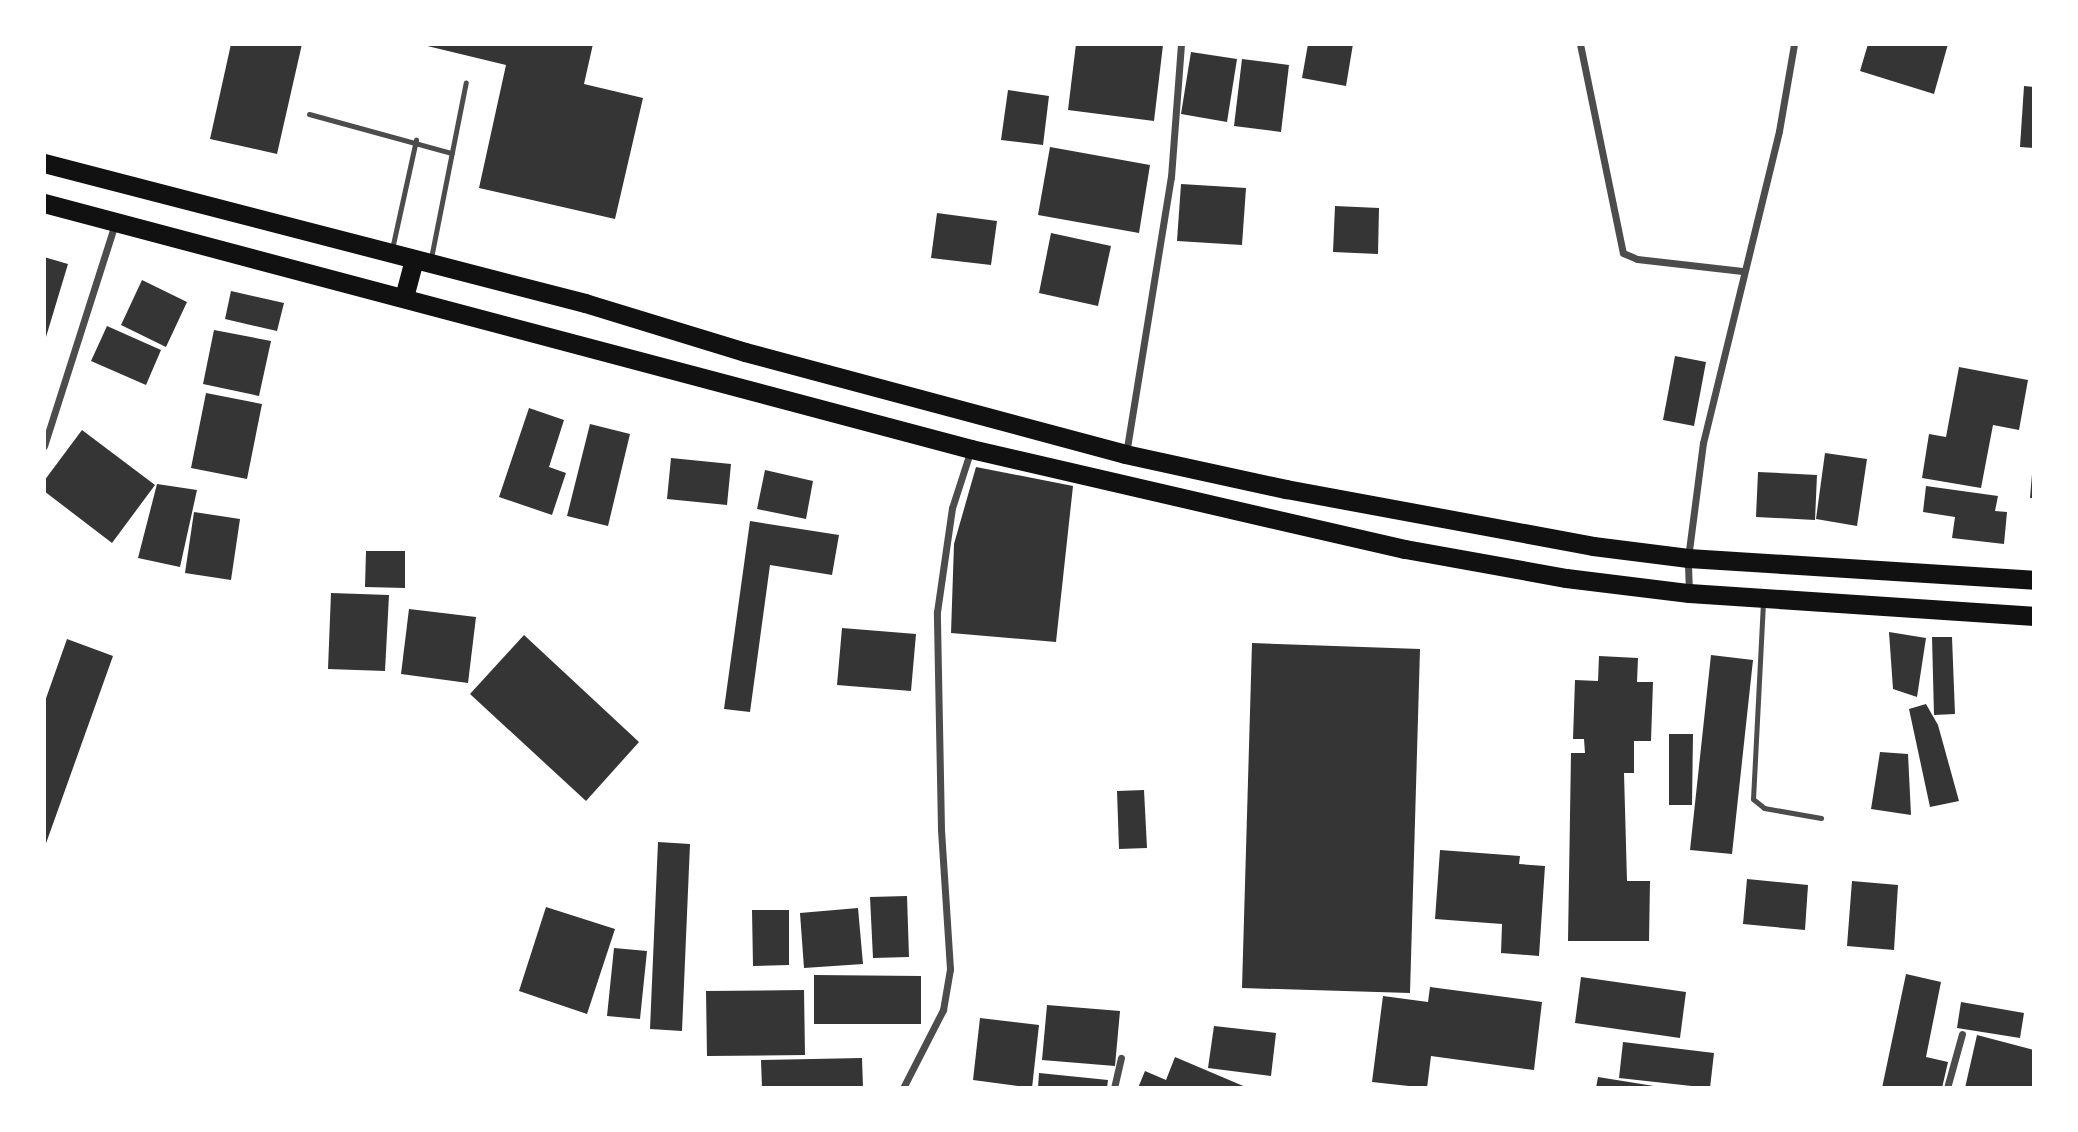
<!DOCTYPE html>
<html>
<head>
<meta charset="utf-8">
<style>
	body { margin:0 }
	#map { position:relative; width:2078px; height:1132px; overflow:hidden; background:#fff; font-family:"Space Grotesk",sans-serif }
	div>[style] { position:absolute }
	.building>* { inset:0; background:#353535 }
	.service>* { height:5px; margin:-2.5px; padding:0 2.5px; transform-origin:2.5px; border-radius:2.5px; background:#4c4c4c }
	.minor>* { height:7px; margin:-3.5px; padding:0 3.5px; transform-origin:3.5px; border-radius:3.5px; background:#4c4c4c }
	.trunk>* { height:19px; margin:-9.5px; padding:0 9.5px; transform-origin:9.5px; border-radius:9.5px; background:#111 }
	span { translate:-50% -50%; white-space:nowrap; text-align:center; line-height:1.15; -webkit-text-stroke:5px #fff; paint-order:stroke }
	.frame { position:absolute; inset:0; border:46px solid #fff; pointer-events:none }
</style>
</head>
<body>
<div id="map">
	<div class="building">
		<div style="clip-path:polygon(231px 44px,302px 44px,277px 154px,210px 139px)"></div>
		<div style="clip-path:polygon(419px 44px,593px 44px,584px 84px,643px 98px,615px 219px,479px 188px,506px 65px)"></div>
		<div style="clip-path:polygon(1076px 44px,1163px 45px,1154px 121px,1068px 110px)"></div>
		<div style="clip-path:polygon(1308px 44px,1353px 44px,1346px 86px,1302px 78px)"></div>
		<div style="clip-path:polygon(1868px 44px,1948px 44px,1934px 94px,1860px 71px)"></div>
		<div style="clip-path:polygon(1191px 52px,1237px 59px,1227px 122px,1181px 114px)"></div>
		<div style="clip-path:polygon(1242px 59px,1289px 65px,1281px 132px,1234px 126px)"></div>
		<div style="clip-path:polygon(2024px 86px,2034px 87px,2034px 148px,2020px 147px)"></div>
		<div style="clip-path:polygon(1008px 90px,1049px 96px,1043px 145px,1001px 140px)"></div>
		<div style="clip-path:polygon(1050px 147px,1150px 165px,1139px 233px,1038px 215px)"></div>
		<div style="clip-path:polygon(1181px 184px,1246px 188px,1242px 245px,1177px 241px)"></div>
		<div style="clip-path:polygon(1335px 206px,1379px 208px,1378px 254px,1333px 252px)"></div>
		<div style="clip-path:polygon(937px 213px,997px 221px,991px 265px,931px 258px)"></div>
		<div style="clip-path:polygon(1051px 233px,1111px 246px,1098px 306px,1039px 293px)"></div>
		<div style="clip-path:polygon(44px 257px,68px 264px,46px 337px,44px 336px)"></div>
		<div style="clip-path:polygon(142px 280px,187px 302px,166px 347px,121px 325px)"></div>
		<div style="clip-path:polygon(231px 291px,284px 303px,277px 331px,225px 319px)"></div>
		<div style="clip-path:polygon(107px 326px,161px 350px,146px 385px,91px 361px)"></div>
		<div style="clip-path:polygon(214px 330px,271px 341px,259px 396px,203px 384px)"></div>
		<div style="clip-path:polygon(1675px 356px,1706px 362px,1694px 426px,1663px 420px)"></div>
		<div style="clip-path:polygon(1959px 367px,2028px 380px,2019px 430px,1993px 425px,1981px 488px,1922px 478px,1929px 434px,1946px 437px)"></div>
		<div style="clip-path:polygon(206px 393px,262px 404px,247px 479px,191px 468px)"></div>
		<div style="clip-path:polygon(529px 408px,564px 420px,549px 467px,566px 473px,552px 515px,499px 497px)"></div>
		<div style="clip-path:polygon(590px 424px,630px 434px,608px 526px,567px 516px)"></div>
		<div style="clip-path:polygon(82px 430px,155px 485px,112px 543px,44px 491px,44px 481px)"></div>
		<div style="clip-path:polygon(1825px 453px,1867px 459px,1857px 526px,1816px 519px)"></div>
		<div style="clip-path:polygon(671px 458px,731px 464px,727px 505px,667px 499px)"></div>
		<div style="clip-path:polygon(976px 467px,1073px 486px,1056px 642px,951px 633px,954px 544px)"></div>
		<div style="clip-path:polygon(765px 470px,813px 481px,806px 519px,757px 509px)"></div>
		<div style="clip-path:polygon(1758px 472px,1817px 475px,1815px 520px,1756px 517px)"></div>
		<div style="clip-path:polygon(2032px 474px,2034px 475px,2034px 498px,2030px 498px)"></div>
		<div style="clip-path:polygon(157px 484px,197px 490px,180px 567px,138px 558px)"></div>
		<div style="clip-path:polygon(1926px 486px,1998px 496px,1995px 511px,2007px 512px,2004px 544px,1952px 538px,1955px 517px,1923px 512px)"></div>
		<div style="clip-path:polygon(194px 512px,240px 519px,231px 580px,185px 573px)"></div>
		<div style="clip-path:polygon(750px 521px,839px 535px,832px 575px,770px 565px,750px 712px,724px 709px)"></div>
		<div style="clip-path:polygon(366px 551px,405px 551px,405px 588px,365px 587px)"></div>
		<div style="clip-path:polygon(331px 593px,389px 595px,385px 671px,328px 669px)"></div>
		<div style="clip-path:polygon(409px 609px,476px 617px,468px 683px,401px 674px)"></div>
		<div style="clip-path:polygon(842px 628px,916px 634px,911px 691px,837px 685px)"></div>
		<div style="clip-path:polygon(1889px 632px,1926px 638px,1917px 697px,1893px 689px)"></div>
		<div style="clip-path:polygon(524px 635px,639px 742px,586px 801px,470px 694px)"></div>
		<div style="clip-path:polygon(1932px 637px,1952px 637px,1955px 714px,1934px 715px)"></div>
		<div style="clip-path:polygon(67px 639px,113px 656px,44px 849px,44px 704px)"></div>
		<div style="clip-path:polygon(1252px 643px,1420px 649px,1410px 993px,1242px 988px)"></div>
		<div style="clip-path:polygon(1711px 655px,1753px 660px,1732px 854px,1690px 850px)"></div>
		<div style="clip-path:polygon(1599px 656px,1638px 658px,1637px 682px,1653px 682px,1651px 741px,1634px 741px,1634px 773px,1624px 773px,1627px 881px,1650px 881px,1649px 941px,1568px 941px,1571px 753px,1585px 753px,1584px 739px,1573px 739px,1575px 680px,1598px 681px)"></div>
		<div style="clip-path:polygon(1926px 704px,1938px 725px,1959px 801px,1930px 807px,1909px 709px)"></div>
		<div style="clip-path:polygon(1669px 734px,1693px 734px,1692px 805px,1669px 805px)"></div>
		<div style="clip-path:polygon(1880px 752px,1908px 754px,1911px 815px,1871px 809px)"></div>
		<div style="clip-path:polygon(1144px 790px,1147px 848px,1119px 849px,1117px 791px)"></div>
		<div style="clip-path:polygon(658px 842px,690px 844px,682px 1031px,650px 1029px)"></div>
		<div style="clip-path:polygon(1440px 850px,1520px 856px,1519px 864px,1545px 866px,1539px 956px,1501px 953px,1502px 924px,1435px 919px)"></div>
		<div style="clip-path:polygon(1747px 879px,1808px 885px,1805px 930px,1743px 924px)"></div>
		<div style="clip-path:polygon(1852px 881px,1898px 885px,1894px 950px,1847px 946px)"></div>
		<div style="clip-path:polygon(907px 896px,909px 957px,873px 958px,870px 897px)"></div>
		<div style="clip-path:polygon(546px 907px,615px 929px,587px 1014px,519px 991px)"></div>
		<div style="clip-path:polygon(858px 908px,863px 964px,804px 968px,800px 913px)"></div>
		<div style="clip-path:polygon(752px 910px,789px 910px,789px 965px,753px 966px)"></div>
		<div style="clip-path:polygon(614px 948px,647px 951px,640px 1019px,607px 1016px)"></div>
		<div style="clip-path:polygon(1906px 974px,1941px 982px,1926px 1057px,1948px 1062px,1942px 1088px,1882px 1088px)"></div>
		<div style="clip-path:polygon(814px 975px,921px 976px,921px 1024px,814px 1024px)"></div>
		<div style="clip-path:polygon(1581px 977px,1686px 992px,1680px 1038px,1575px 1023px)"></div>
		<div style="clip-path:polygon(1430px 987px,1542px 1002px,1534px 1070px,1431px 1056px,1427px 1088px,1372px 1082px,1383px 996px,1428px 1002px)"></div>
		<div style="clip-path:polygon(804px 990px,805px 1055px,707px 1056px,706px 991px)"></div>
		<div style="clip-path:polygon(1961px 1002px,2024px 1013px,2020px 1038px,1957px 1028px)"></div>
		<div style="clip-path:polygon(1047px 1005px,1120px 1011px,1115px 1066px,1042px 1060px)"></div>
		<div style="clip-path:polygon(980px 1018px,1039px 1025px,1032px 1088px,973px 1080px)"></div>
		<div style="clip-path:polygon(1214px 1026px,1276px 1033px,1271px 1076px,1208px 1068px)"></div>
		<div style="clip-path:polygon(1977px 1035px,2034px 1050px,2034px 1088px,1965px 1088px)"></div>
		<div style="clip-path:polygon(1623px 1042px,1714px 1053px,1710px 1088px,1619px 1078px)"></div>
		<div style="clip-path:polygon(1175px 1057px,1248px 1088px,1138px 1088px,1145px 1071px,1166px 1080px)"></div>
		<div style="clip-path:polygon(862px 1058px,863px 1088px,762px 1088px,761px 1060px)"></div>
		<div style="clip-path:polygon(1039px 1073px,1108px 1080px,1107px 1088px,1038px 1088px)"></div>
		<div style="clip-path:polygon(1598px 1077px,1660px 1087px,1660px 1088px,1596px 1088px)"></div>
	</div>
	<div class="service">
		<div style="left:309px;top:114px;width:148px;rotate:15.3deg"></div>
		<div style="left:392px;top:249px;width:112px;rotate:-77.6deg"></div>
		<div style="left:431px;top:258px;width:179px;rotate:-78.8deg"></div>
		<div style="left:1763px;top:602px;width:197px;rotate:92.9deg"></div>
		<div style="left:1753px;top:799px;width:14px;rotate:39deg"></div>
		<div style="left:1764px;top:808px;width:58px;rotate:10deg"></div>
	</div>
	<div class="minor">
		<div style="left:1580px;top:44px;width:213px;rotate:78.4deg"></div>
		<div style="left:1623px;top:253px;width:15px;rotate:23deg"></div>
		<div style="left:1637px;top:259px;width:106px;rotate:6.5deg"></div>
		<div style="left:44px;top:446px;width:233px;rotate:-72.3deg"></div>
		<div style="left:1126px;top:454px;width:281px;rotate:-80.8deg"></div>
		<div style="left:1171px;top:177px;width:133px;rotate:-85.7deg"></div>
		<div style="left:1689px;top:593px;width:35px;rotate:-92deg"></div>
		<div style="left:1688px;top:558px;width:116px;rotate:-82.6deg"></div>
		<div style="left:1703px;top:443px;width:321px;rotate:-76.3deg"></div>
		<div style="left:1779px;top:131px;width:88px;rotate:-80.2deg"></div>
		<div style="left:903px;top:1088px;width:88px;rotate:-62.9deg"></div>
		<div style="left:943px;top:1010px;width:42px;rotate:-80.3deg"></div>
		<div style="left:950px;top:969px;width:140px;rotate:-93.7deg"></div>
		<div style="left:941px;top:829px;width:217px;rotate:-91.1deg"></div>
		<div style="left:937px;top:612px;width:105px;rotate:-81.8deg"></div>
		<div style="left:952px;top:508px;width:62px;rotate:-72.1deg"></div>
		<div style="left:1114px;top:1088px;width:31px;rotate:-77deg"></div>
		<div style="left:1947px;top:1088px;width:56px;rotate:-74.5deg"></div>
	</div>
	<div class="trunk">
		<div style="left:44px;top:163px;width:559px;rotate:14.51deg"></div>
		<div style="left:585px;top:303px;width:167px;rotate:17deg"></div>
		<div style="left:745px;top:352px;width:393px;rotate:15deg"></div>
		<div style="left:1125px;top:454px;width:165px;rotate:12.3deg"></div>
		<div style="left:1286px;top:489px;width:312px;rotate:10.5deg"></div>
		<div style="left:1593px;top:546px;width:96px;rotate:7.2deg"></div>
		<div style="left:1688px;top:558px;width:347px;rotate:3.6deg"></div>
		<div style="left:44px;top:203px;width:959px;rotate:14.86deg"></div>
		<div style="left:971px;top:449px;width:445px;rotate:13deg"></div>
		<div style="left:1405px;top:549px;width:164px;rotate:10.2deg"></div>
		<div style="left:1566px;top:578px;width:124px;rotate:7deg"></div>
		<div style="left:1689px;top:593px;width:346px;rotate:3.8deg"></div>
		<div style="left:404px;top:297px;width:39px;rotate:-75deg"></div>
	</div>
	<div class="frame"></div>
</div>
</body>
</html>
